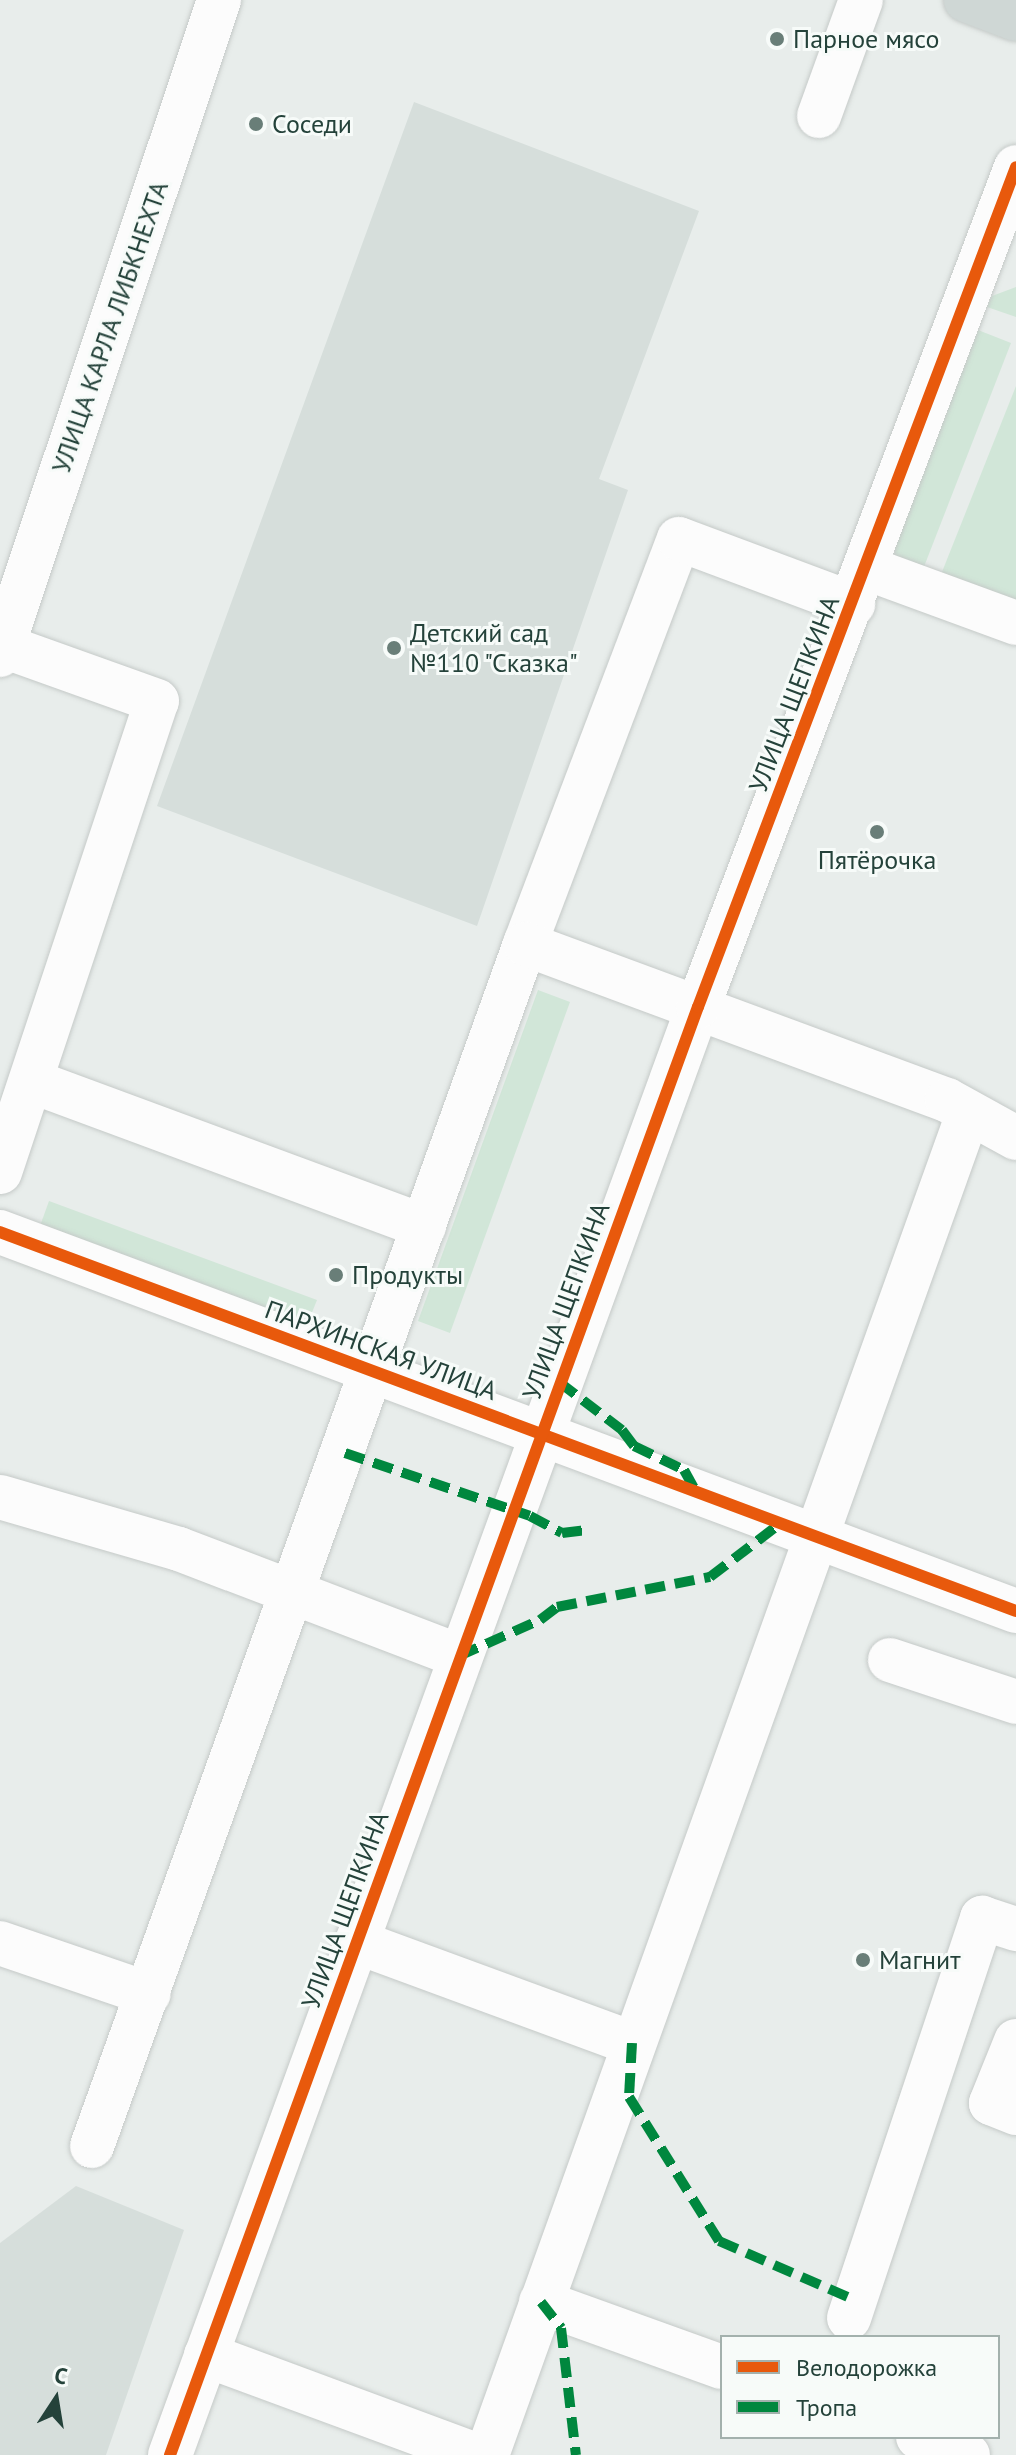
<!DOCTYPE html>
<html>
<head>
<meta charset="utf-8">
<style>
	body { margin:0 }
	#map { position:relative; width:1016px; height:2455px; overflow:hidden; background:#e8edeb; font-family:"PT Sans",sans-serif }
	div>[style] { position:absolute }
	.built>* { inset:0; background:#d6dedb }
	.green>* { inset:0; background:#d1e6d8 }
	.roads { filter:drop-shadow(0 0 2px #c5cac8) drop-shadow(0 0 2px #c5cac8) }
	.minor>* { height:44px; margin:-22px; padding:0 22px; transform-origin:22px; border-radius:22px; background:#fcfcfc }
	.major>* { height:44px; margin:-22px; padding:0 22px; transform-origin:22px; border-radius:22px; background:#cfd7d5 }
	.quiet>* { height:10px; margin-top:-5px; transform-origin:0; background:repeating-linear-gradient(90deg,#00873e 0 20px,transparent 0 30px) }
	.cycleway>* { height:12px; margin:-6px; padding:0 6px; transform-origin:6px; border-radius:6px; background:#e8590c }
	.dots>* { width:22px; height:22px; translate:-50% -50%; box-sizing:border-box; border:4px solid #f7fbf9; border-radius:50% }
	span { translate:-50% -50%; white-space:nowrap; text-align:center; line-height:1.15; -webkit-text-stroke:6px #f7fbf9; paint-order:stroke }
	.poi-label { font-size:26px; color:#24423a }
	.left { translate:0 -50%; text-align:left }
	.street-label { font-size:26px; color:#24423a }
	.legend { position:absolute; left:720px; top:2335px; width:280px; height:104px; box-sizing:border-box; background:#f7fbf9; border:2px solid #a3b1ad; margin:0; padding:10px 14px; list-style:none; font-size:24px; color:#24423a }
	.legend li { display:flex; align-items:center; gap:16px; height:40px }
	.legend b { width:40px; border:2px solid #a3b1ad }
	.north { position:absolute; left:16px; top:2359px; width:80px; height:80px; -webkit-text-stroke:6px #f7fbf9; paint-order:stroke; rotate:12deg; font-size:22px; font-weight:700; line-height:32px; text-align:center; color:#24423a }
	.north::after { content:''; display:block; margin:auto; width:28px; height:36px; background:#24423a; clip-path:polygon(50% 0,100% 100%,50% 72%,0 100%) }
</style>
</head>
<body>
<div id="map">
	<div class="built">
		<div style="clip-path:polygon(414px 102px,699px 211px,599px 479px,628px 490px,477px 926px,157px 806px)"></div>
		<div style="clip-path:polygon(76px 2186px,184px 2230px,106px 2455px,0 2455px,0 2243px)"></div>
	</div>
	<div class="green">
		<div style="clip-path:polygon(1016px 287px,1016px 317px,987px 307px,992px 296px)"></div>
		<div style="clip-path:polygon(978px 330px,1011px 343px,920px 577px,895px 557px,895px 546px)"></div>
		<div style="clip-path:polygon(1016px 386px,1016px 612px,938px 582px)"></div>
		<div style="clip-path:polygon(538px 990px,570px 1002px,450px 1333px,418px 1321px)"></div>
		<div style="clip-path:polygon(49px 1201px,317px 1300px,307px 1325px,40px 1226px)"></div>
	</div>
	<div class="roads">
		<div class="minor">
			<div style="left:819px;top:116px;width:123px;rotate:-70.1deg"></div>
			<div style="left:866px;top:568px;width:160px;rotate:20.1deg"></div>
			<div style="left:0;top:655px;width:691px;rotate:-71.51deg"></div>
			<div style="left:525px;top:944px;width:433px;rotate:-69.2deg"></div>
			<div style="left:679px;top:539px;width:186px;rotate:20.5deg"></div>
			<div style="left:31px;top:1081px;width:419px;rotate:20.3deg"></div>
			<div style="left:0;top:1172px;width:496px;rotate:-71.6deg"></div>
			<div style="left:157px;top:701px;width:164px;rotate:-160.3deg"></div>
			<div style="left:0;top:1232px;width:1084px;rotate:20.46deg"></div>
			<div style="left:0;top:1497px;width:186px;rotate:16.2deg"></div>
			<div style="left:179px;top:1549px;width:300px;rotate:20.9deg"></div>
			<div style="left:890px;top:1660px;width:133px;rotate:18.4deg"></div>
			<div style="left:357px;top:1942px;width:293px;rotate:20.2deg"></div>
			<div style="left:0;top:1943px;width:157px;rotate:18.9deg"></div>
			<div style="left:1016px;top:2041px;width:67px;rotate:112deg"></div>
			<div style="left:991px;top:2103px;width:27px;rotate:22deg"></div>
			<div style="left:92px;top:2146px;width:1278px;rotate:-70.19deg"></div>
			<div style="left:525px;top:944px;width:450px;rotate:20.3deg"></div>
			<div style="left:947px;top:1100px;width:79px;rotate:28.8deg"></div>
			<div style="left:541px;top:2302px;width:192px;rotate:19.8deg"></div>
			<div style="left:849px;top:2318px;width:422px;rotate:-71.6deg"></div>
			<div style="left:982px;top:1918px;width:36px;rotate:18deg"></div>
			<div style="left:206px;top:2355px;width:289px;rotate:20.3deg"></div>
			<div style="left:918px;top:2437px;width:53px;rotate:19.8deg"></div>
			<div style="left:170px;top:2455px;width:1541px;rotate:-69.97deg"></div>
			<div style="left:698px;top:1007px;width:898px;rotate:-69.26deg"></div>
			<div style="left:487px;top:2455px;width:1425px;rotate:-70.27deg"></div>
		</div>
		<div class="major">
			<div style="left:966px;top:0;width:53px;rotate:20.8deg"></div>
		</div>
	</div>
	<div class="quiet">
		<div style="left:559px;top:1382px;width:79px;rotate:37.3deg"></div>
		<div style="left:622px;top:1430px;width:20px;rotate:53deg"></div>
		<div style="left:634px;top:1446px;width:55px;rotate:25.6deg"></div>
		<div style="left:684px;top:1470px;width:25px;rotate:61deg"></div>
		<div style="left:345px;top:1453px;width:195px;rotate:18.8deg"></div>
		<div style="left:530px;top:1516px;width:36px;rotate:28deg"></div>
		<div style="left:562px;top:1533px;width:23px;rotate:-7deg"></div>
		<div style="left:459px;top:1656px;width:89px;rotate:-24deg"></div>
		<div style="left:540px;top:1620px;width:21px;rotate:-37deg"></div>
		<div style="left:557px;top:1607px;width:156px;rotate:-11.1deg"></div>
		<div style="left:710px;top:1577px;width:89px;rotate:-37.3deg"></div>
		<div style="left:632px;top:2043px;width:54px;rotate:93.2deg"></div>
		<div style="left:629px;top:2097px;width:170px;rotate:58deg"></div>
		<div style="left:719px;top:2241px;width:148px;rotate:23.5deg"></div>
		<div style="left:541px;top:2302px;width:33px;rotate:52deg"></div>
		<div style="left:561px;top:2328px;width:128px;rotate:83.3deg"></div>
	</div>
	<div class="cycleway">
		<div style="left:0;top:1232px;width:1084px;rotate:20.46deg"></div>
		<div style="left:170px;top:2455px;width:1541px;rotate:-69.97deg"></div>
		<div style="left:698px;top:1007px;width:898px;rotate:-69.26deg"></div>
	</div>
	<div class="dots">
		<div style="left:777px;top:39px;background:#697e78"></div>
		<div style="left:256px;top:124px;background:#697e78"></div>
		<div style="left:394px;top:648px;background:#697e78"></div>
		<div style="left:877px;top:832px;background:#697e78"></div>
		<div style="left:336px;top:1275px;background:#697e78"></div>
		<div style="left:863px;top:1960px;background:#697e78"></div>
	</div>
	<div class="poi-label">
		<span class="left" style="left:793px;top:39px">Парное мясо</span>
		<span class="left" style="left:272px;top:124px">Соседи</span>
		<span class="left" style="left:410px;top:648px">Детский сад<br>№110 "Сказка"</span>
		<span style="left:877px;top:860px">Пятёрочка</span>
		<span class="left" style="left:352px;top:1275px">Продукты</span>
		<span class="left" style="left:879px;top:1960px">Магнит</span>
	</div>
	<div class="street-label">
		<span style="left:110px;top:327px;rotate:-71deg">УЛИЦА КАРЛА ЛИБКНЕХТА</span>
		<span style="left:794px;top:694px;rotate:-69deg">УЛИЦА ЩЕПКИНА</span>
		<span style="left:566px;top:1301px;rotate:-70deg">УЛИЦА ЩЕПКИНА</span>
		<span style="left:381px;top:1350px;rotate:20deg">ПАРХИНСКАЯ УЛИЦА</span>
		<span style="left:345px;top:1910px;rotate:-70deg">УЛИЦА ЩЕПКИНА</span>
	</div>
	<ul class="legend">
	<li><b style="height:10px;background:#e8590c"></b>Велодорожка</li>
	<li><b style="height:10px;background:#00873e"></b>Тропа</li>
	</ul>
	<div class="north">С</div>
</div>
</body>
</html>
